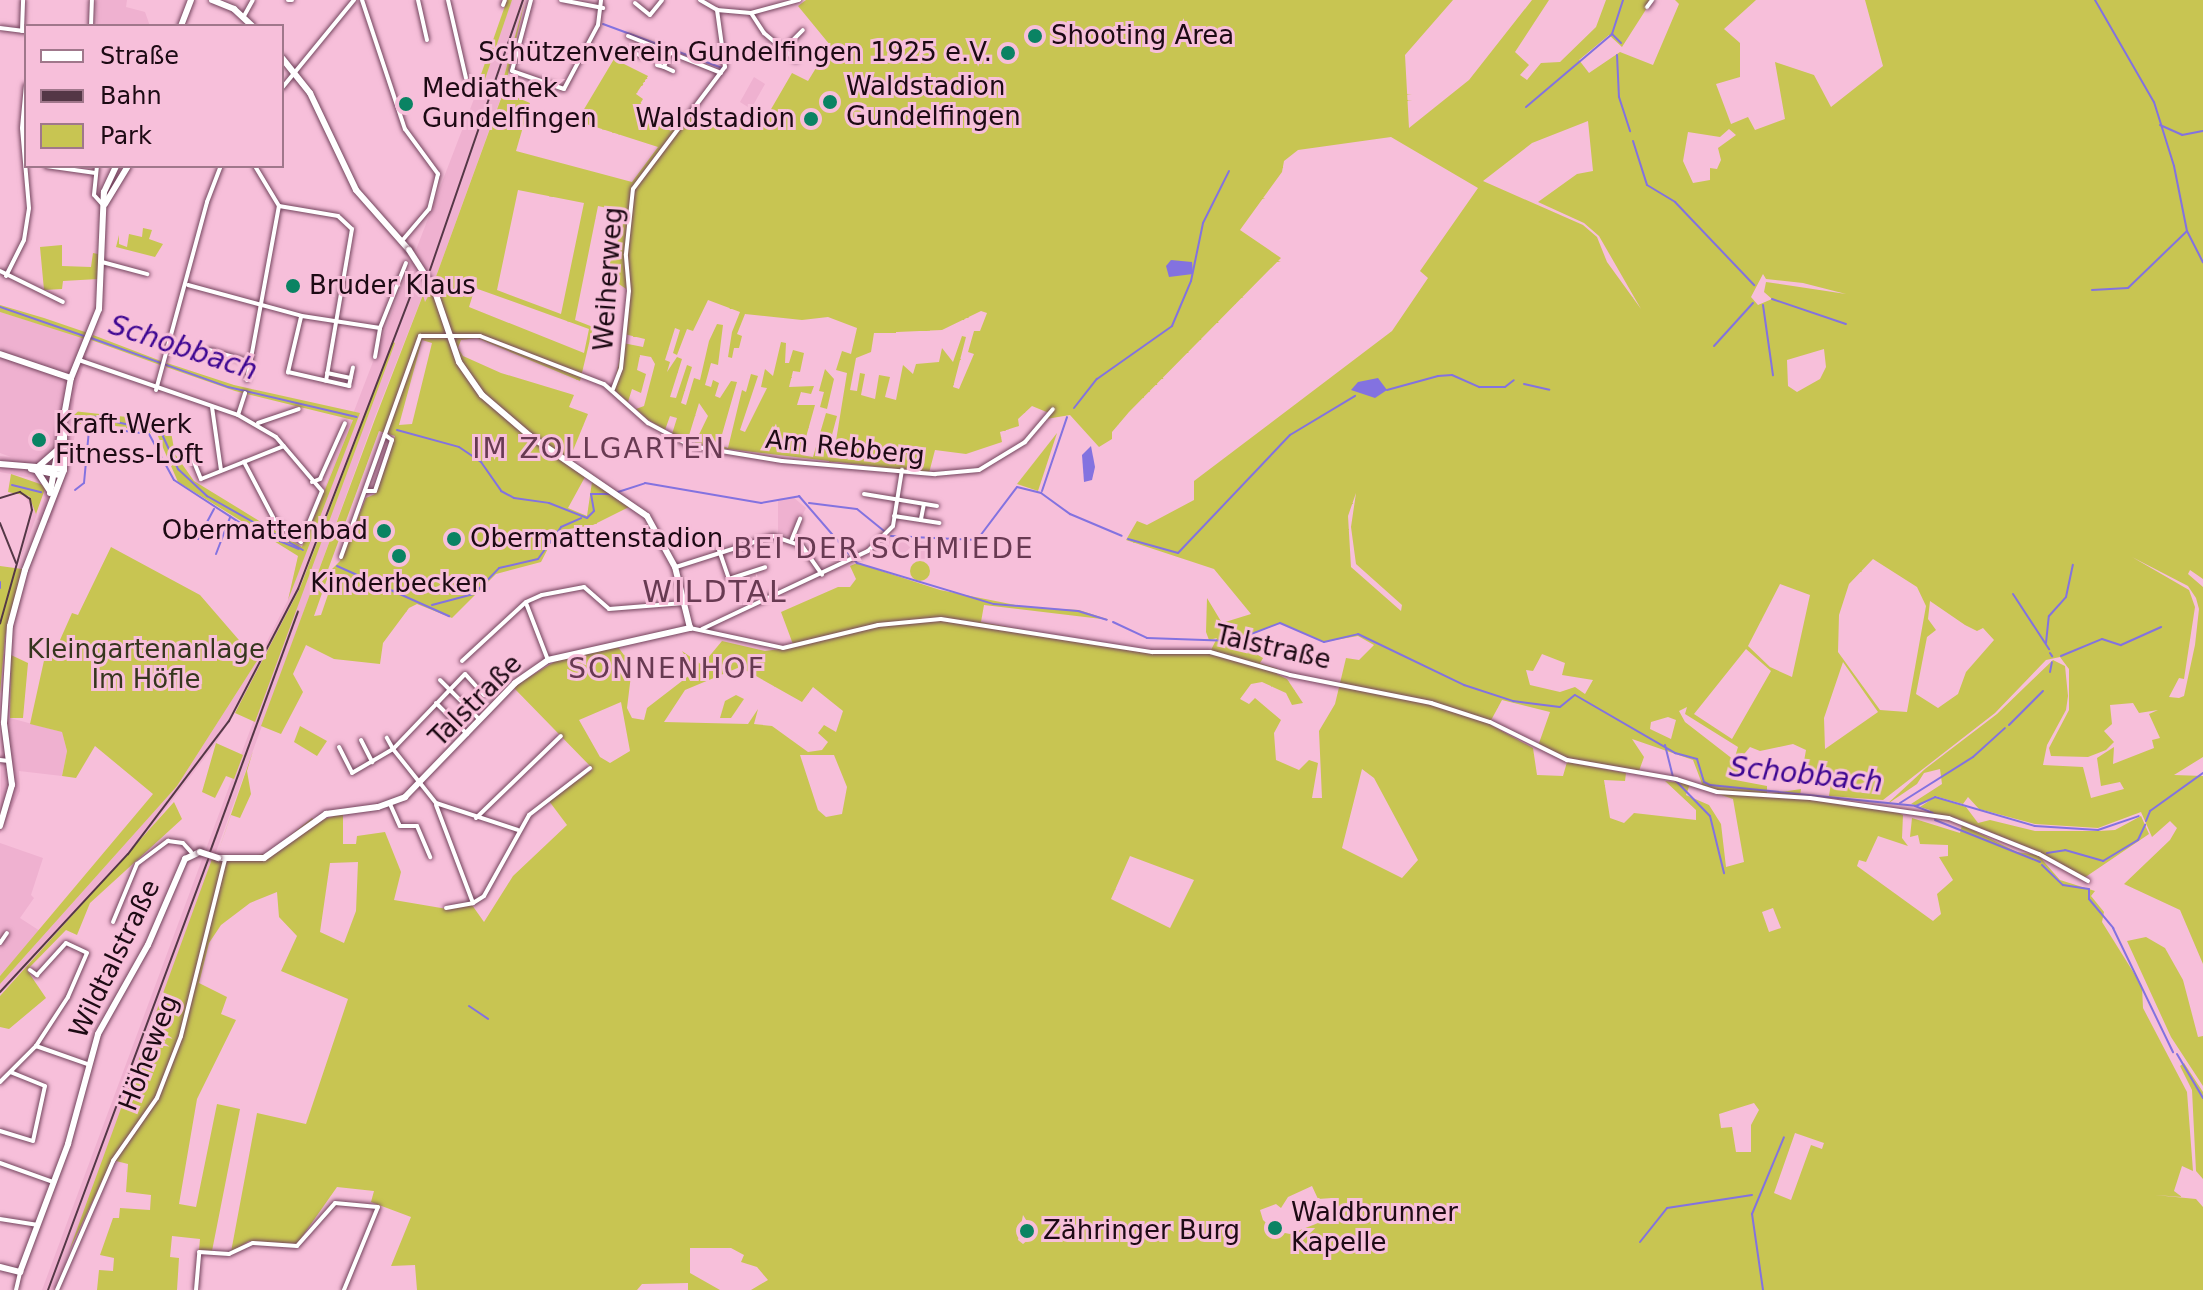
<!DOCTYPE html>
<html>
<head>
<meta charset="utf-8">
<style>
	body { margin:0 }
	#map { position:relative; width:2203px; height:1290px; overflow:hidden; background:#f7bfda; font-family:"DejaVu Sans",sans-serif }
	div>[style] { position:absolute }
	.built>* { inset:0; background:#efb1d0 }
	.green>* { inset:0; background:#c8c552 }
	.round { border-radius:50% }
	.water>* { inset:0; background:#8372e0 }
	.stream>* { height:2px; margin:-1px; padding:0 1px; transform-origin:1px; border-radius:1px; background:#8372e0 }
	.roads { filter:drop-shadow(0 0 2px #72435c) drop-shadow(0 0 2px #72435c) }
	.street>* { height:4px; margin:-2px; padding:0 2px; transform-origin:2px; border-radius:2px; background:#fff }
	.secondary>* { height:6px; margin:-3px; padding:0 3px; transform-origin:3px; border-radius:3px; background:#fff }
	.tram>* { height:2px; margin:-1px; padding:0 1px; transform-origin:1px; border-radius:1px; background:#543746 }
	.rail>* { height:2px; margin:-1px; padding:0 1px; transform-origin:1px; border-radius:1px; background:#543746 }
	.bridges { filter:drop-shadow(0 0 2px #72435c) drop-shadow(0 0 2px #72435c) }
	.secondary-bridge>* { height:6px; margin:-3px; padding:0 3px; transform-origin:3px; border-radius:3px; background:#fff }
	.dots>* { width:22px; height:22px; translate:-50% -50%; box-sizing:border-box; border:4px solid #f7bfda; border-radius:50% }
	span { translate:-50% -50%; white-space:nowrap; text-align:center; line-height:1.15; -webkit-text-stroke:6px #f7bfda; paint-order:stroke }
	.poi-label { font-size:26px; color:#1d0a14 }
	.left { translate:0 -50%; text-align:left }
	.right { translate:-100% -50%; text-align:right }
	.street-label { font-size:26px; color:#1d0a14 }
	.park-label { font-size:26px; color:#36361e }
	.water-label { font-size:28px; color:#3c0592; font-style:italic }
	.neighbourhood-label { font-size:28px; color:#683a52; letter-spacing:2px }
	.quarter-label { font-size:30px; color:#683a52; letter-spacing:2px }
	.legend { position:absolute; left:24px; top:24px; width:260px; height:144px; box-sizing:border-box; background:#f7bfda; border:2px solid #a0778b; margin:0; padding:10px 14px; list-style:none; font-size:24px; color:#1d0a14 }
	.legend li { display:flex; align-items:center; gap:16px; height:40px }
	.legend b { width:40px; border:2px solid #a0778b }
</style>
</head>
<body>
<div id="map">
	<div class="built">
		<div style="clip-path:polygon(96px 0,127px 0,126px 7px,145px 12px,150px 26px,97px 26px)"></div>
		<div style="clip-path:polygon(512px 0,525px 0,500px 91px,503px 92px,430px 293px,425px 303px,422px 297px,374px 419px,66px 1263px,55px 1290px,42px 1290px,271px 674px,260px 670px,216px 743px,129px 857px,0 995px,0 984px,177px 786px,257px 661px,288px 600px,298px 557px)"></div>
		<div style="clip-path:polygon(754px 77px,765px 84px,751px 109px,740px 102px)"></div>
		<div style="clip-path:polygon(0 312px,91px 340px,75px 394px,73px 411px,78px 416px,70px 463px,50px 523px,37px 520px,45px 497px,37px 479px,0 472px,0 456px,11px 457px,0 453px)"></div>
		<div style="clip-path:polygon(18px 491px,30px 497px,37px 514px,20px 561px,31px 507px,24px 495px,8px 492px)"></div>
		<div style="clip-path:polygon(793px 497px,806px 508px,791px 537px,778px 533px,778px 499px)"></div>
		<div style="clip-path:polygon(892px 539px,931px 542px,926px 559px,893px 557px,879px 548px)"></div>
		<div style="clip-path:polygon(3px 654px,11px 655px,10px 718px,62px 732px,67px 751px,62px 776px,19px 771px,20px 791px,0 834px)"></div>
		<div style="clip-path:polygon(0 843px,43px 858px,31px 895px,34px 898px,20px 918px,40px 931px,0 976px)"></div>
	</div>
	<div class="green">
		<div style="clip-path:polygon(507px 0,512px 0,483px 85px,478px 83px)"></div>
		<div style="clip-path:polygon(evenodd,525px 0,504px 92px,530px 103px,516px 151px,632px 182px,658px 147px,577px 121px,614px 59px,648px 76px,636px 94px,643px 99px,635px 112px,671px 131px,693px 106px,731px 130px,739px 117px,759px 130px,792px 73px,808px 81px,830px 45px,798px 6px,806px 0,1453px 0,1405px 55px,1409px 128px,1469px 80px,1532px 0,1549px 0,1515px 52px,1529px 65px,1520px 75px,1527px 80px,1541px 63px,1560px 62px,1596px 27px,1606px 0,1652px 0,1622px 47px,1609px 35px,1579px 60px,1589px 73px,1620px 52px,1653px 65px,1679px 4px,1675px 0,1756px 0,1724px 29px,1740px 43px,1740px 77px,1716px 84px,1731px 124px,1748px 117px,1755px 130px,1785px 119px,1775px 62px,1814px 75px,1831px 107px,1883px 66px,1865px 0,2203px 0,2203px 579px,2190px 570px,2188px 574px,2203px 587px,2203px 757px,2174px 775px,2203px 776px,2203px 964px,2180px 910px,2124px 884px,2170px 840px,2177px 828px,2170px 821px,2152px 837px,2141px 812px,2098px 828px,2035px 824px,1979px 809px,1968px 797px,1963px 804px,1935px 796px,1918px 806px,1911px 804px,1942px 784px,1940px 769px,1924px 773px,1917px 784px,1886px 805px,1925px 769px,1997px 714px,2053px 660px,2065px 666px,2068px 696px,2066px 710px,2047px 745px,2043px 765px,2083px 767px,2091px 798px,2124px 789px,2120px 782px,2101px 786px,2097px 758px,2114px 747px,2113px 764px,2154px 748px,2152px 740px,2160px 738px,2149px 714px,2158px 710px,2139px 713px,2133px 703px,2110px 705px,2112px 724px,2104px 731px,2114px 742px,2106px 750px,2088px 757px,2051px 756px,2049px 748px,2069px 710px,2069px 669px,2060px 657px,2046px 660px,1995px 713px,1883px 800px,1829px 796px,1832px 777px,1803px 767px,1806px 750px,1793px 744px,1760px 751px,1750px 747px,1735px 765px,1749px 775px,1730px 779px,1767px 786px,1767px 794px,1801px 789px,1800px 796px,1810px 800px,1890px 809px,1903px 815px,1902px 838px,1908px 846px,1878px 836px,1866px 862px,1859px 860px,1857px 866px,1933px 921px,1941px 914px,1937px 894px,1953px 880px,1939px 857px,1948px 856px,1948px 845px,1920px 844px,1918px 835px,1910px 837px,1912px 818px,1960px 833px,1962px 825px,2017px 852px,2038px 855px,2060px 880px,2095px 891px,2091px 896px,2104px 912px,2102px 922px,2142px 986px,2143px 1008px,2187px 1092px,2193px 1171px,2182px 1166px,2174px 1191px,2182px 1197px,2155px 1195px,2196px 1199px,2203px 1207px,2203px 1290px,751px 1290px,768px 1280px,757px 1267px,741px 1262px,744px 1255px,731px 1248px,690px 1248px,690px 1273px,720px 1290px,688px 1290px,688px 1283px,642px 1284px,637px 1290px,417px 1290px,415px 1265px,391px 1266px,411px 1217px,371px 1202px,374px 1191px,337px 1187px,297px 1244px,249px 1241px,231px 1252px,257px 1113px,306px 1124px,348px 999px,281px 971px,297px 936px,279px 917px,277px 892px,250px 903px,221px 925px,209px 943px,199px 983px,227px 997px,221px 1014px,236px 1020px,197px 1099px,179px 1204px,196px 1207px,217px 1104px,240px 1109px,212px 1251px,199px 1250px,200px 1239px,172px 1236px,170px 1257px,179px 1258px,177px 1290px,97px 1290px,99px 1270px,113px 1271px,114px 1258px,100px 1255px,113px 1218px,119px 1218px,120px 1208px,150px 1210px,151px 1195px,126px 1192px,128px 1164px,112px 1160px,69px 1251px,212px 859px,267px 854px,312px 818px,316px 822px,343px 813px,343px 844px,356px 844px,357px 836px,385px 832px,401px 872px,394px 900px,447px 909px,461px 903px,472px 905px,484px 922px,513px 876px,567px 825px,549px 801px,593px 769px,513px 687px,559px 659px,618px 647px,624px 655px,629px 654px,632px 667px,627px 708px,632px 718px,644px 720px,647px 708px,695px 671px,682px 651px,702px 665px,722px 641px,765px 651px,794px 647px,781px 612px,838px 587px,850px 587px,856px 579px,850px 566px,857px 563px,940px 590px,1026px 607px,1079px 610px,1110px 620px,984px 605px,981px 622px,1152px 654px,1211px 650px,1217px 638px,1209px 640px,1206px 632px,1207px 598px,1222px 623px,1251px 614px,1214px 569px,1126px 540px,1137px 521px,1147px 525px,1194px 500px,1194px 481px,1392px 331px,1428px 278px,1420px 271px,1478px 188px,1391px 137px,1298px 150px,1284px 161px,1282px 172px,1240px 230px,1281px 258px,1129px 412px,1112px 432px,1112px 439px,1099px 447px,1070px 415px,1046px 419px,1049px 413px,1032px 406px,1018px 419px,1019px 426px,1000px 432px,1002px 442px,966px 454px,935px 450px,929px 473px,694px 445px,708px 416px,699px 403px,687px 442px,672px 434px,677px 418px,670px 416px,665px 430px,647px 419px,636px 409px,644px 406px,655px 364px,651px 357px,640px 355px,637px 370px,646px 374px,641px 393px,632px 389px,628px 402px,613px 389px,623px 343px,643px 347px,645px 339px,624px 334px,629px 291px,606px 275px,627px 212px,598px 206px,575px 320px,593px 327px,580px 381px,477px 338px,461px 340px,458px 348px,463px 356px,501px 373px,574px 395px,569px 407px,588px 414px,567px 465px,585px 477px,568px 508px,587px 516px,592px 482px,629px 507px,593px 525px,557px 531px,541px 562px,496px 574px,452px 618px,417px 604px,409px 608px,383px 643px,380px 664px,334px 659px,306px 645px,293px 674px,303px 692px,281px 734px,261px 726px,375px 419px,423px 295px,425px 302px,430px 293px,503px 93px,500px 91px,525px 0,1588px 121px,1593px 171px,1577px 174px,1538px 202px,1584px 223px,1599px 236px,1641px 309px,1607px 262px,1597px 237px,1583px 225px,1483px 181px,1532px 143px,1588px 121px,525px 0,1729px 129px,1736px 135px,1718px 148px,1721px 160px,1717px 169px,1710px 168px,1710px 180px,1693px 183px,1683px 161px,1688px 132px,1720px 137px,1729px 129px,525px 0,518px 190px,584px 203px,561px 314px,497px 290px,518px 190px,525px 0,1763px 274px,1766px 279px,1803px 283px,1846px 294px,1766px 282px,1764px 292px,1772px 299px,1758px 305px,1751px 297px,1763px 274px,525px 0,475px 288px,589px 329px,584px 353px,469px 307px,475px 288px,525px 0,708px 300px,740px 312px,732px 332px,728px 357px,732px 358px,734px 348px,739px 348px,742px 336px,737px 334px,745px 314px,802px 320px,828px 317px,857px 328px,851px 354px,842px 351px,836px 370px,847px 373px,835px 447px,829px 446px,837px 416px,826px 413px,813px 457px,801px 455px,815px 405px,797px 405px,801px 392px,811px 394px,814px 386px,789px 387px,793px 371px,800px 372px,804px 353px,793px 350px,789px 363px,785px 363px,786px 343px,781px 342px,773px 376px,765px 369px,761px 387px,767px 388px,745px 432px,740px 430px,758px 376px,751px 374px,746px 392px,742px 390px,728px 448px,719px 445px,737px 382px,731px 381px,720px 398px,715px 396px,719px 383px,713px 380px,711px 387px,705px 385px,711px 363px,718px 365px,723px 325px,717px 324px,709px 341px,700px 380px,694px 378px,686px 405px,681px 403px,692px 367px,687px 365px,676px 398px,670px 397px,682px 359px,677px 357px,667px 372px,670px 362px,665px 360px,675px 328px,680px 330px,673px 353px,677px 355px,687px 329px,693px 331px,708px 300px,525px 0,981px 311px,987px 313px,980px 331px,974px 331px,968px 352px,974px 354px,959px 389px,953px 387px,966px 337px,962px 336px,953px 362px,942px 348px,939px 362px,916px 364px,913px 374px,903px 365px,896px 400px,885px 397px,890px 377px,879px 375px,875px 399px,861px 395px,865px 374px,860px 373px,857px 391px,850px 390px,856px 358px,871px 352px,874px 333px,942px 330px,981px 311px,525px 0,422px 340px,432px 343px,412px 424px,399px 425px,422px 340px,525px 0,1824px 349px,1826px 367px,1820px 379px,1797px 392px,1788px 386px,1787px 360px,1824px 349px,525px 0,379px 431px,395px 436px,375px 494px,366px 498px,340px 561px,326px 575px,379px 431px,525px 0,1356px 493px,1351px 527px,1356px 564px,1402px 605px,1401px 611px,1351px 567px,1348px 516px,1356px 493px,525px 0,2132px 557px,2188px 586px,2196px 598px,2199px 609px,2195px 645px,2184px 696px,2179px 698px,2169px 697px,2179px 678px,2184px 679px,2195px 607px,2189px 590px,2132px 557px,525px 0,1873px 559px,1917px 587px,1926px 606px,1907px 712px,1880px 710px,1838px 652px,1839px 615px,1849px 584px,1873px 559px,525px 0,327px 579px,333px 580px,321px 615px,314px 616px,327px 579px,525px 0,1780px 584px,1810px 595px,1792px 677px,1770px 667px,1748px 646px,1780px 584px,525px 0,1930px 601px,1965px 625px,1977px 631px,1983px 628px,1994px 640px,1966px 672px,1958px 694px,1938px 708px,1916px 694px,1927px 637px,1936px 630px,1928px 619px,1930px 601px,525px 0,1280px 623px,1324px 642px,1358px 636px,1374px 645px,1359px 660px,1346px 658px,1335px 704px,1319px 731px,1322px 798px,1312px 798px,1318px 763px,1309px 760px,1299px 770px,1276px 760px,1274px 733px,1281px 720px,1255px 698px,1249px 704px,1240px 699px,1251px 684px,1262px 682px,1286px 693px,1292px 705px,1303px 703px,1287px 679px,1277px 674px,1278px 669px,1260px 663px,1263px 658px,1234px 641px,1280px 623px,525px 0,1746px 649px,1771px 671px,1732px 739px,1694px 714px,1746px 649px,525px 0,1542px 654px,1565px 663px,1562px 675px,1593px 680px,1585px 694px,1575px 687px,1560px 692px,1530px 685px,1526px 670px,1533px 671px,1542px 654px,525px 0,1843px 662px,1878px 712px,1825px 749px,1824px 718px,1843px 662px,525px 0,740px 667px,802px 702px,813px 687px,843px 711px,836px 732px,824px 725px,818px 733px,828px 742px,822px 750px,808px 752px,772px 726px,754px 724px,758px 709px,748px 724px,664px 722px,685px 690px,740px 667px,525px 0,1502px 700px,1550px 712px,1538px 746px,1568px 758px,1639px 771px,1644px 757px,1632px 739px,1693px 760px,1704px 789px,1733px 799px,1744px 862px,1726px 867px,1721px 824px,1709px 805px,1686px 795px,1690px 784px,1665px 781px,1696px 810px,1696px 820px,1634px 813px,1624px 823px,1610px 818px,1604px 780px,1625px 781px,1626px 773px,1567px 762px,1563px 776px,1537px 775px,1533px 748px,1489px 724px,1502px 700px,525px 0,621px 702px,630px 751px,610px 763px,600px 757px,579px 720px,621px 702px,525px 0,1687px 707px,1685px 714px,1738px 747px,1734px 760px,1685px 722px,1679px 711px,1687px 707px,525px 0,1668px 717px,1676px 720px,1671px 739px,1650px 729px,1651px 722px,1668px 717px,525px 0,800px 755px,834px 755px,847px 787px,842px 814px,826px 817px,818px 810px,800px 755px,525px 0,1362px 769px,1374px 778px,1418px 860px,1402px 878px,1342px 848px,1362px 769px,525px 0,1130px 856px,1194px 880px,1170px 928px,1111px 899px,1130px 856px,525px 0,358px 862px,356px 911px,344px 943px,320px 932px,330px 863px,358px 862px,525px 0,1773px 908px,1781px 928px,1769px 932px,1762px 912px,1773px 908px,525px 0,1754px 1103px,1759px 1110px,1751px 1125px,1751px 1152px,1736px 1152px,1732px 1127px,1721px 1128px,1719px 1114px,1754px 1103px,525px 0,1795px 1133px,1824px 1143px,1822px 1149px,1811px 1145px,1791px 1200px,1774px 1193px,1795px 1133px,525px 0,1312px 1186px,1318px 1199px,1332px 1198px,1336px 1216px,1290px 1234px,1275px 1231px,1263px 1220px,1260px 1210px,1276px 1204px,1281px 1208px,1288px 1197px,1312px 1186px,525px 0,1023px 1215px,1035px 1234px,1023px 1244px,1018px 1240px,1023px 1215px)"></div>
		<div style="clip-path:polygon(143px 228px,152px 230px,149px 239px,163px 244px,155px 257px,116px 247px,119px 235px,119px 244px,127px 247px,129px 234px,142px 237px)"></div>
		<div style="clip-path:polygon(62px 245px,62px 266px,91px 267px,93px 253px,98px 254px,98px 279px,63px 281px,62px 289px,44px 290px,40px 247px)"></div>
		<div style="clip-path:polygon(0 305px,44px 318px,88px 333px,85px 339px,0 312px)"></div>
		<div style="clip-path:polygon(93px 335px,161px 361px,160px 365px,91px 340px)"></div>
		<div style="clip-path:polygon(393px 342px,395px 343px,255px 722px,235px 713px,300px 588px)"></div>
		<div style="clip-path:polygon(167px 363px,234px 385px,360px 413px,288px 600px,298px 556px,178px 482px,157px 434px,85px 420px,77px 427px,73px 411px,145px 419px,152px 424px,169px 421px,175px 454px,194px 481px,302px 547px,353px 420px,235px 391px,166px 367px)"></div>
		<div style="clip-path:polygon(825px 369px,834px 379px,827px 409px,820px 407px,824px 392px,819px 391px)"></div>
		<div style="clip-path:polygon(1057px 433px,1038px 491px,1017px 484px)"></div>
		<div style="clip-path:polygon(11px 474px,46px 486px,36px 514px,29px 496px,8px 492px)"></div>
		<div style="clip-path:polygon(111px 547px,200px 595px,257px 661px,177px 786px,0 984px,0 976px,153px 794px,95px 746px,76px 778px,62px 776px,67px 751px,62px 732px,30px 724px,45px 656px,52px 658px,72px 613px,78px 615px)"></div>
		<div class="round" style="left:910px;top:561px;width:20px;height:20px"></div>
		<div style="clip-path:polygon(0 566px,22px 569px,5px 637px,0 694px)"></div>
		<div style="clip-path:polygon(11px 655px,28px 663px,23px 718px,10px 718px)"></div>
		<div style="clip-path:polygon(736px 695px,744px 699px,731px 718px,720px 718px,725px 701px)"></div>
		<div style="clip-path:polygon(300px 726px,327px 741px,317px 756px,294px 742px)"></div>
		<div style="clip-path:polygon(216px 743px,243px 755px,234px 779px,226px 776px,215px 798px,202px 792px)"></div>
		<div style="clip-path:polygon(253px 751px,247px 771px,251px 794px,240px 818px,231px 815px,217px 855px)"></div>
		<div style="clip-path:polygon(1935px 797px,1966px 807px,1978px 823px,1990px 820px,2035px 831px,2099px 831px,2115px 830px,2141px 816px,2149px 834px,2084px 878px,2039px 852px,1956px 818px,1929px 815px,1930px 810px,1920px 807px)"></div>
		<div style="clip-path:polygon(174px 802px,182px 819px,90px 903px,77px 935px,66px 930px,27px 970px,46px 998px,9px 1029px,0 1027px,0 996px)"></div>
		<div style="clip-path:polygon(2146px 937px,2165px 948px,2183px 980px,2198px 1037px,2203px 1036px,2203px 1086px,2171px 1037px,2127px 941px)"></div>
		<div style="clip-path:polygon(2184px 1063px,2203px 1092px,2203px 1179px,2196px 1171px,2192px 1090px,2180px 1066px)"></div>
	</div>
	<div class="water">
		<div style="clip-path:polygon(1171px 260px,1192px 262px,1193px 274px,1169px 277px,1166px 266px)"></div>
		<div style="clip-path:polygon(1378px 378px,1387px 390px,1375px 398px,1351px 390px,1358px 382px)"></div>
		<div style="clip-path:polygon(1091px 446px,1095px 467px,1092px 480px,1084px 482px,1082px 455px)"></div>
	</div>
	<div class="stream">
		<div style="left:2095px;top:0;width:118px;rotate:60deg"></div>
		<div style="left:2154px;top:102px;width:67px;rotate:72.6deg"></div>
		<div style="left:2174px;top:166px;width:66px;rotate:78.7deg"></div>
		<div style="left:2187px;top:231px;width:35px;rotate:63deg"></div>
		<div style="left:603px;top:24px;width:127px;rotate:20.3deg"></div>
		<div style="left:1621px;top:43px;width:13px;rotate:-135deg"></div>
		<div style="left:1612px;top:34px;width:36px;rotate:-72deg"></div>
		<div style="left:1617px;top:55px;width:42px;rotate:87.3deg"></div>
		<div style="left:1619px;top:97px;width:36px;rotate:72deg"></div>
		<div style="left:1526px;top:107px;width:113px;rotate:-40.3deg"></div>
		<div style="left:2160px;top:125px;width:24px;rotate:24deg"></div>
		<div style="left:2182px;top:135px;width:21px;rotate:-11deg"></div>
		<div style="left:1633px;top:141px;width:46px;rotate:72.3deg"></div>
		<div style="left:1647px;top:185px;width:33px;rotate:31deg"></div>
		<div style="left:1675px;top:202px;width:115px;rotate:46.4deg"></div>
		<div style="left:2092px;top:290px;width:36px;rotate:-3deg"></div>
		<div style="left:2128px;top:288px;width:82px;rotate:-44deg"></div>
		<div style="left:1772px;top:299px;width:78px;rotate:18.7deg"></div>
		<div style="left:1763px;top:305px;width:71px;rotate:81.9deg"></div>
		<div style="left:0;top:307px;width:89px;rotate:19deg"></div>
		<div style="left:91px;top:338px;width:145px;rotate:19.7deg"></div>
		<div style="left:228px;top:387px;width:132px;rotate:13.1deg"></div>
		<div style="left:1714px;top:346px;width:58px;rotate:-47.8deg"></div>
		<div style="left:1524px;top:384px;width:26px;rotate:13deg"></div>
		<div style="left:1387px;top:390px;width:53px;rotate:-15.4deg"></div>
		<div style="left:1438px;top:376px;width:14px;rotate:-4deg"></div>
		<div style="left:1452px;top:375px;width:30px;rotate:24deg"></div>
		<div style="left:1479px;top:387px;width:26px"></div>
		<div style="left:1505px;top:387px;width:11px;rotate:-38deg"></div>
		<div style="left:1074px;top:408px;width:37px;rotate:-52deg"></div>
		<div style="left:1097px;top:379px;width:92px;rotate:-35.2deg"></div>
		<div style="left:1172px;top:326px;width:49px;rotate:-67.1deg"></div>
		<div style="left:1191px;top:281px;width:59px;rotate:-78.3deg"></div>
		<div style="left:1203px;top:223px;width:58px;rotate:-63.4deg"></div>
		<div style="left:91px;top:424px;width:8px;rotate:-67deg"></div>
		<div style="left:94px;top:417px;width:69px;rotate:12.6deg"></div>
		<div style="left:161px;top:432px;width:41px;rotate:65.3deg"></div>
		<div style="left:178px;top:469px;width:40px;rotate:43deg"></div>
		<div style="left:207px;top:496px;width:110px;rotate:29.4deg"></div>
		<div style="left:94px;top:427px;width:55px;rotate:7.3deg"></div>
		<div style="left:149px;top:434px;width:52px;rotate:61.5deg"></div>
		<div style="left:174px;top:480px;width:88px;rotate:33deg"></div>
		<div style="left:248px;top:528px;width:55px;rotate:22.4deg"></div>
		<div style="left:397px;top:430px;width:64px;rotate:15.3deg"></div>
		<div style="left:459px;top:447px;width:27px;rotate:34deg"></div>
		<div style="left:481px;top:462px;width:35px;rotate:55deg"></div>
		<div style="left:501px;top:491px;width:15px;rotate:28deg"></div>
		<div style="left:514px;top:498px;width:35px;rotate:8deg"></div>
		<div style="left:549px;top:503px;width:41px;rotate:21.5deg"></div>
		<div style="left:587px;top:518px;width:10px;rotate:-45deg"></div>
		<div style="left:594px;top:511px;width:17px;rotate:-100deg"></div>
		<div style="left:591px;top:494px;width:21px"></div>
		<div style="left:12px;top:485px;width:30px;rotate:14deg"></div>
		<div style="left:75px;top:490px;width:11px;rotate:-38deg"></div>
		<div style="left:84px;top:483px;width:53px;rotate:-84.6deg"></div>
		<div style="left:1042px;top:491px;width:78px;rotate:-71.3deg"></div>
		<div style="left:618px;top:492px;width:28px;rotate:-18deg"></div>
		<div style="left:645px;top:483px;width:118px;rotate:9.8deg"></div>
		<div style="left:761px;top:503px;width:39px;rotate:-10deg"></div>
		<div style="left:799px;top:496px;width:89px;rotate:49.1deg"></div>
		<div style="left:857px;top:563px;width:143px;rotate:16.7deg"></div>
		<div style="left:994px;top:604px;width:84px;rotate:4.8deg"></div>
		<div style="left:1078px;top:611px;width:30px;rotate:17deg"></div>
		<div style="left:809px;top:503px;width:48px;rotate:7.1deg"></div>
		<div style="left:857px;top:509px;width:36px;rotate:39deg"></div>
		<div style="left:891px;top:536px;width:86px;rotate:2.7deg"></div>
		<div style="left:977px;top:540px;width:66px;rotate:-53deg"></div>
		<div style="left:1017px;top:487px;width:25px;rotate:14deg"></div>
		<div style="left:1041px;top:493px;width:36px;rotate:36deg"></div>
		<div style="left:1070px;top:514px;width:56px;rotate:22.9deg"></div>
		<div style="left:198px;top:539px;width:34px;rotate:-62deg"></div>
		<div style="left:1128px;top:539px;width:52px;rotate:15.6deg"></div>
		<div style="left:1178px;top:553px;width:163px;rotate:-46.5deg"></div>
		<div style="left:1290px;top:435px;width:76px;rotate:-31deg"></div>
		<div style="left:216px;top:554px;width:40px;rotate:-69deg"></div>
		<div style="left:337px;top:566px;width:123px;rotate:24.1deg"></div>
		<div style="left:0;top:582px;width:6px;rotate:90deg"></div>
		<div style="left:393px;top:591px;width:15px;rotate:-16deg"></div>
		<div style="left:2013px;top:594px;width:66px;rotate:56.8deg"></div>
		<div style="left:432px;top:605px;width:43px;rotate:-14.7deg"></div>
		<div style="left:474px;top:594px;width:36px;rotate:-46deg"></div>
		<div style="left:499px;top:568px;width:40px;rotate:-13deg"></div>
		<div style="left:538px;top:559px;width:39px;rotate:-54deg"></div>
		<div style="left:561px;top:527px;width:22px;rotate:-24deg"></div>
		<div style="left:1113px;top:622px;width:38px;rotate:25deg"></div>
		<div style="left:1147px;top:638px;width:86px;rotate:2deg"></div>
		<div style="left:1233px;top:641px;width:50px;rotate:-21deg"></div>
		<div style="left:1280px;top:623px;width:48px;rotate:23.4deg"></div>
		<div style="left:1324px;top:642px;width:35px;rotate:-13deg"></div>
		<div style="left:1358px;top:634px;width:118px;rotate:25.7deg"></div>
		<div style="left:1464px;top:685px;width:52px;rotate:18.1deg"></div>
		<div style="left:1513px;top:701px;width:47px;rotate:7.3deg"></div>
		<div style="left:1560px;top:707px;width:19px;rotate:-39deg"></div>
		<div style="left:1575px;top:695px;width:116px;rotate:30.1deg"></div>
		<div style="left:1675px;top:753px;width:23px;rotate:15deg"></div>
		<div style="left:1697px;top:759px;width:24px;rotate:73deg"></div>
		<div style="left:1704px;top:782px;width:7px;rotate:27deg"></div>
		<div style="left:1710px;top:785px;width:206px;rotate:5.8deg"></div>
		<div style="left:1915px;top:806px;width:19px;rotate:21deg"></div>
		<div style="left:2046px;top:643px;width:27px;rotate:-84deg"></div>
		<div style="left:2049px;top:616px;width:25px;rotate:-48deg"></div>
		<div style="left:2066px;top:597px;width:33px;rotate:-78deg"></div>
		<div style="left:2050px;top:653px;width:4px;rotate:56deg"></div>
		<div style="left:2061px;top:656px;width:44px;rotate:-22.5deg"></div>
		<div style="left:2102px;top:639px;width:20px;rotate:18deg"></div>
		<div style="left:2121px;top:645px;width:44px;rotate:-24.2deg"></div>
		<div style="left:2050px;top:672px;width:10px;rotate:-79deg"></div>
		<div style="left:2009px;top:725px;width:48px;rotate:-45deg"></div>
		<div style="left:1665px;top:745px;width:34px;rotate:76deg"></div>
		<div style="left:1673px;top:778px;width:53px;rotate:45.8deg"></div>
		<div style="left:1710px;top:816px;width:59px;rotate:76.2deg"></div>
		<div style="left:1900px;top:803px;width:86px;rotate:-32.2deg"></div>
		<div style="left:1973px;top:757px;width:43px;rotate:-42.2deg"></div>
		<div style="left:1916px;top:806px;width:21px;rotate:-25deg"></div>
		<div style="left:1935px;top:797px;width:104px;rotate:16.2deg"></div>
		<div style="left:2035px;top:826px;width:63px;rotate:3.6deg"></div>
		<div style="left:2098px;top:830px;width:43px;rotate:-18.9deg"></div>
		<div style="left:1935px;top:820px;width:113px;rotate:21.8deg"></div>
		<div style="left:2146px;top:821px;width:11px;rotate:-68deg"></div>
		<div style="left:2150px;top:811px;width:65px;rotate:-35.6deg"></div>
		<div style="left:2047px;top:853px;width:18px;rotate:-9deg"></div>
		<div style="left:2065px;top:850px;width:40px;rotate:16deg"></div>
		<div style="left:2103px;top:861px;width:41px;rotate:-31deg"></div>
		<div style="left:2138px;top:840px;width:17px;rotate:-65deg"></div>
		<div style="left:2042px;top:865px;width:29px;rotate:44deg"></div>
		<div style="left:2063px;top:885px;width:26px;rotate:9deg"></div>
		<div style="left:2089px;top:889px;width:10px;rotate:90deg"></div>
		<div style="left:2089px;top:899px;width:38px;rotate:50deg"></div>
		<div style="left:2113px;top:928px;width:138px;rotate:64.2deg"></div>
		<div style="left:469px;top:1006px;width:23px;rotate:34deg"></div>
		<div style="left:2177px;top:1054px;width:51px;rotate:59.4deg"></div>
		<div style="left:1640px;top:1242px;width:43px;rotate:-51.5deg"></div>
		<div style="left:1667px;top:1208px;width:86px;rotate:-8.7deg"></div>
		<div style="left:1763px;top:1290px;width:77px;rotate:-98.2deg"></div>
		<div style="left:1752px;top:1214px;width:83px;rotate:-67.4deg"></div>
	</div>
	<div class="roads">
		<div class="street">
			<div style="left:288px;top:0;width:4px"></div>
			<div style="left:362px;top:0;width:136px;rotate:71.6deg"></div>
			<div style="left:405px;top:129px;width:56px;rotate:53.7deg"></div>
			<div style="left:438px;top:174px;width:36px;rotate:104deg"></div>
			<div style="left:429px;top:209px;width:43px;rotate:130.3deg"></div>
			<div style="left:418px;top:0;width:41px;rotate:77.3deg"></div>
			<div style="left:448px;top:0;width:80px;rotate:77deg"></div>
			<div style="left:531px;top:0;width:73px;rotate:105deg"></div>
			<div style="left:512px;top:71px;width:55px;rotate:19.1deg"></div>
			<div style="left:564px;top:89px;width:72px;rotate:-62deg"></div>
			<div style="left:598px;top:25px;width:25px;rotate:-83deg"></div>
			<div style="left:561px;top:0;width:43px;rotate:10.8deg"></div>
			<div style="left:700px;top:0;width:20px;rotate:30deg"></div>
			<div style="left:717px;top:10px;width:34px;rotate:5deg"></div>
			<div style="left:751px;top:13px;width:50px;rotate:-15.2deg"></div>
			<div style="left:635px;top:3px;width:19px;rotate:39deg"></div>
			<div style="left:650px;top:15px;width:19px;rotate:-51deg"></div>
			<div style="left:503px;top:5px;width:5px;rotate:-68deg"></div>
			<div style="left:1647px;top:7px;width:9px;rotate:-54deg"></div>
			<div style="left:751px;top:13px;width:24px;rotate:57deg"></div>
			<div style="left:764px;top:33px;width:42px;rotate:40.2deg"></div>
			<div style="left:244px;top:16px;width:18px;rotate:-61deg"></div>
			<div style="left:91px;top:26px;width:26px;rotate:-88deg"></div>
			<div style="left:0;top:28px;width:26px;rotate:7deg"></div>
			<div style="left:22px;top:31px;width:31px;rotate:-88deg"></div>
			<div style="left:628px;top:36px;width:100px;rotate:21.7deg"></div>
			<div style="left:627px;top:50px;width:16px;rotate:22deg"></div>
			<div style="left:783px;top:50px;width:28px;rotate:-45deg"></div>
			<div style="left:657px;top:65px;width:7px;rotate:16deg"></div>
			<div style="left:664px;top:67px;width:16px;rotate:-68deg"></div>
			<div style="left:664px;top:67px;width:10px;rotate:24deg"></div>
			<div style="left:282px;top:88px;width:114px;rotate:-50.7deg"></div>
			<div style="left:46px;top:166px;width:50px;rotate:8deg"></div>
			<div style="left:97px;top:166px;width:29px;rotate:96deg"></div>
			<div style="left:94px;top:195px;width:12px;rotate:48deg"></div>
			<div style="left:279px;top:206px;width:60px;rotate:9.6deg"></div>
			<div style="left:338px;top:216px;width:19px;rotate:43deg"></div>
			<div style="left:352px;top:229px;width:154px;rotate:99.7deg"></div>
			<div style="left:102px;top:262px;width:47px;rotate:14.9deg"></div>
			<div style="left:0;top:271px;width:70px;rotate:26.2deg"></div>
			<div style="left:6px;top:276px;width:40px;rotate:-63.4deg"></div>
			<div style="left:24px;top:240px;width:32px;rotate:-81deg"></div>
			<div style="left:29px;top:208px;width:80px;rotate:-95deg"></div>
			<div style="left:22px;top:128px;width:43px;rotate:-84.7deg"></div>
			<div style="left:188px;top:285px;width:118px;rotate:15.2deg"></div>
			<div style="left:302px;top:316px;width:79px;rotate:8.7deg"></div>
			<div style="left:301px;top:317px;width:57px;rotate:103.3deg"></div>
			<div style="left:288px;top:372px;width:63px;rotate:12.9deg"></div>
			<div style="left:349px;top:386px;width:19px;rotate:-78deg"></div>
			<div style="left:209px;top:350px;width:44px;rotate:15.9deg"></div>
			<div style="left:375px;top:357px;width:29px;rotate:-80deg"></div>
			<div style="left:380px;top:328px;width:70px;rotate:-68.2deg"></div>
			<div style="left:79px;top:360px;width:168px;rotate:19.1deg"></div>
			<div style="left:238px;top:415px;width:44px;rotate:30.1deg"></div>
			<div style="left:276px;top:437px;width:71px;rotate:49.6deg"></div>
			<div style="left:322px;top:491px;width:55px;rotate:112.4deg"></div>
			<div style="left:301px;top:542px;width:33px;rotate:-141deg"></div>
			<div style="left:275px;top:521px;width:67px;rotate:-117.7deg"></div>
			<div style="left:327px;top:373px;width:24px;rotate:12deg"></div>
			<div style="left:247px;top:380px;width:177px;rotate:-79.6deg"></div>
			<div style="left:279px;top:206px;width:47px;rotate:-121deg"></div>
			<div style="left:613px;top:389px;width:22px;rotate:-69deg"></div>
			<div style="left:621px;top:368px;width:77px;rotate:-84.1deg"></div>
			<div style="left:629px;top:291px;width:37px;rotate:-95deg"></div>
			<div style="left:626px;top:254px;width:65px;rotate:-83.9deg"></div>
			<div style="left:633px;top:189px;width:153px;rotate:-53deg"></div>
			<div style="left:725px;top:67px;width:58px;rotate:-98deg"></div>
			<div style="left:156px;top:390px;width:195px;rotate:-74.8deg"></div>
			<div style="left:207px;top:202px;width:39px;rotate:-69deg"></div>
			<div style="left:212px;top:407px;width:64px;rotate:81.9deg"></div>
			<div style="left:238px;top:415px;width:23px;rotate:-72deg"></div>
			<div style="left:258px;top:423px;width:43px;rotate:-18.9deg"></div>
			<div style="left:192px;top:457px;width:24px;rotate:68deg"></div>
			<div style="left:201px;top:479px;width:89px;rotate:-21.7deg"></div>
			<div style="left:312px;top:482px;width:9px;rotate:-21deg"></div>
			<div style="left:320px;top:479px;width:61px;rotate:-65.9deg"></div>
			<div style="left:365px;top:491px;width:10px"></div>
			<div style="left:375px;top:491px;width:54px;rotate:-71.6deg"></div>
			<div style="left:392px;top:440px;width:9px;rotate:-144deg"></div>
			<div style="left:864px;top:494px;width:74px;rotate:9.3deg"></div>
			<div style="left:894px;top:516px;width:46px;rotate:8.8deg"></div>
			<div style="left:921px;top:519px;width:15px;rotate:-79deg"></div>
			<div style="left:792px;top:539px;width:22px;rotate:-68deg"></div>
			<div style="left:719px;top:550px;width:31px;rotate:71deg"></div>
			<div style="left:729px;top:579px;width:38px;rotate:-18deg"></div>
			<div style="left:341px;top:557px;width:235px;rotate:-70.3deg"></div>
			<div style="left:420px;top:336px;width:60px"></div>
			<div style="left:480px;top:336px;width:133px;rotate:21.2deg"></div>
			<div style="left:604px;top:384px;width:59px;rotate:41.6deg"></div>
			<div style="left:648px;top:423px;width:49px;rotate:28.1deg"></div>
			<div style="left:691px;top:446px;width:92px;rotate:9.4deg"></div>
			<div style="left:782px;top:461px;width:154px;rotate:4.9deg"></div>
			<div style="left:935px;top:474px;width:44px;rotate:-5.2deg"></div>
			<div style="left:979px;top:470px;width:54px;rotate:-31.3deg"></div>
			<div style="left:1025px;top:442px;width:43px;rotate:-49.7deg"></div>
			<div style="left:676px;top:567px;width:102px;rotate:-17.7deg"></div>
			<div style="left:773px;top:536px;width:31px;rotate:19deg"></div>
			<div style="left:802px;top:546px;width:35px;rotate:55deg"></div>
			<div style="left:526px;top:603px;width:61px;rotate:68.9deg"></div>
			<div style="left:690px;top:628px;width:95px;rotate:12.1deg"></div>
			<div style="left:783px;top:648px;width:98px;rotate:-13.6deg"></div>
			<div style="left:878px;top:625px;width:63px;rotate:-5.4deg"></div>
			<div style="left:941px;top:619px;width:214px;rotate:8.9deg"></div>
			<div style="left:1152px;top:652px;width:58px"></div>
			<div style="left:1210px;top:652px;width:83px;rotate:16deg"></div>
			<div style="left:1290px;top:675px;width:144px;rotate:11.2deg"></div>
			<div style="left:1431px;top:703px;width:62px;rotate:17.9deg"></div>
			<div style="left:1490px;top:722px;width:86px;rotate:26.3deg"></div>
			<div style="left:1567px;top:760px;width:111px;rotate:9.9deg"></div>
			<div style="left:1676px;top:779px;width:43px;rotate:17.6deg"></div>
			<div style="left:1717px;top:792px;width:93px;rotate:3.7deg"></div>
			<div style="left:1810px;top:798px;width:140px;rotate:8.2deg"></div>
			<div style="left:1949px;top:818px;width:97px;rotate:21.8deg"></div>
			<div style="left:2039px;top:854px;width:56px;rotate:28.9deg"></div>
			<div style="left:702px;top:629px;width:183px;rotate:-25.2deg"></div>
			<div style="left:868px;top:551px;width:35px;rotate:-45deg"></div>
			<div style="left:893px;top:526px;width:57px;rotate:-80.9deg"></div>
			<div style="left:462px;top:661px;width:87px;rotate:-42.7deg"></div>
			<div style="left:526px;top:602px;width:17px;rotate:-24deg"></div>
			<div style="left:542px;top:595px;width:43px;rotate:-10.8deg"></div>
			<div style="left:584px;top:587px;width:33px;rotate:41deg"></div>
			<div style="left:609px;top:609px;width:75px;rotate:-4.6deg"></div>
			<div style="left:440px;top:680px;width:55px;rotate:45deg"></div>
			<div style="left:484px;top:695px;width:28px;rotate:-132deg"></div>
			<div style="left:465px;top:674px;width:104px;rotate:133.8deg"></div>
			<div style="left:393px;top:749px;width:69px;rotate:51.5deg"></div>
			<div style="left:436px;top:803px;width:86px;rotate:18.2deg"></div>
			<div style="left:436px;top:703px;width:44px;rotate:45deg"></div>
			<div style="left:361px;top:740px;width:25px;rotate:63deg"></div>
			<div style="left:339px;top:747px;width:29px;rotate:63deg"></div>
			<div style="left:352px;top:773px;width:48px;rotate:-30.3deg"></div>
			<div style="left:393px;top:749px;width:13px;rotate:-119deg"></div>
			<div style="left:0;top:760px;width:9px;rotate:6deg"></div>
			<div style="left:390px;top:804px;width:24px;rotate:66deg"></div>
			<div style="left:400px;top:826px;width:17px"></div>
			<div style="left:417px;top:826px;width:34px;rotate:67deg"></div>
			<div style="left:436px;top:805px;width:105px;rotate:69.3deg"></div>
			<div style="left:476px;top:818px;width:118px;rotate:-44deg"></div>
			<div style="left:473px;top:903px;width:13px;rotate:-32deg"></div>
			<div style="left:484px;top:896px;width:93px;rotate:-60.9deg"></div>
			<div style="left:529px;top:815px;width:77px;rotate:-37.6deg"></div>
			<div style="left:446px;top:908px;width:27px;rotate:-10deg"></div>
			<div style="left:113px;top:922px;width:63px;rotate:-67.5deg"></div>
			<div style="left:137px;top:864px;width:39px;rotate:-37deg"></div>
			<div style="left:168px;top:841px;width:15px;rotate:8deg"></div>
			<div style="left:183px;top:843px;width:12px;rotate:48deg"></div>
			<div style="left:0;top:943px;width:12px;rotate:-55deg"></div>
			<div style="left:30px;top:970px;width:9px;rotate:36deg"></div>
			<div style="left:37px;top:975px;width:43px;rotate:-47.8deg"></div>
			<div style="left:66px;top:943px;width:23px;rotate:25deg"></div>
			<div style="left:87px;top:953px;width:48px;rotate:113.4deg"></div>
			<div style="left:68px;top:997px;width:59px;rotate:123.1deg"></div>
			<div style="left:36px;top:1046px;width:54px;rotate:19.4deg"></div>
			<div style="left:0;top:1082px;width:51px;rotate:-45deg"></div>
			<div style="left:0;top:1131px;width:34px;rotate:17deg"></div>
			<div style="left:33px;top:1141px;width:56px;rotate:-77.7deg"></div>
			<div style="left:45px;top:1086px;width:37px;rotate:-158deg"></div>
			<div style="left:0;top:1163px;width:56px;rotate:19.7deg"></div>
			<div style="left:0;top:1219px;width:37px;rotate:9deg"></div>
			<div style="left:16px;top:1290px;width:17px;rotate:-77deg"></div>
			<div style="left:57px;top:1290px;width:141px;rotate:-66.5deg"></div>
			<div style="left:113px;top:1161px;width:77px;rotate:-55.1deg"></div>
			<div style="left:157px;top:1098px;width:66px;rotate:-68.8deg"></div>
			<div style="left:181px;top:1036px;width:181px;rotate:-76deg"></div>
			<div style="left:196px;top:1290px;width:38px;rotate:-85deg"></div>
			<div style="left:199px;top:1252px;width:30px;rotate:4deg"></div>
			<div style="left:229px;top:1254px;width:26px;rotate:-25deg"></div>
			<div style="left:253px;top:1243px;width:44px;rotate:3.9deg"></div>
			<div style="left:297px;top:1246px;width:57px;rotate:-48.5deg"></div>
			<div style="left:335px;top:1203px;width:43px;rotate:5.3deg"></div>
			<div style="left:378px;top:1207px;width:90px;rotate:112.3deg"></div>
		</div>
		<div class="secondary">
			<div style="left:212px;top:0;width:24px;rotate:22deg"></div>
			<div style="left:234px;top:9px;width:25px;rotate:43deg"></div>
			<div style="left:181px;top:26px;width:28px;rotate:-69deg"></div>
			<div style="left:282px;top:58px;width:45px;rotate:51.3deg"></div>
			<div style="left:310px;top:93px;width:107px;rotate:64.6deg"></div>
			<div style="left:356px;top:190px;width:80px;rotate:48.5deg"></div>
			<div style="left:105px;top:204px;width:44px;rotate:-58.8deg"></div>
			<div style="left:0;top:354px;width:75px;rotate:18.7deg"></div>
			<div style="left:0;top:464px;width:61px;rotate:4.7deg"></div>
			<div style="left:39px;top:466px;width:28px;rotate:-41deg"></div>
			<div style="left:31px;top:469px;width:29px;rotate:12deg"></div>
			<div style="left:37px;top:471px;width:24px;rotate:57deg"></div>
			<div style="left:50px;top:493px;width:117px;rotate:-79.7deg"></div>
			<div style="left:71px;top:378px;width:74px;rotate:-67.9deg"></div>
			<div style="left:99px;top:309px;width:117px;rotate:-87.6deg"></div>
			<div style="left:104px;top:192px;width:29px;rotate:-65deg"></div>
			<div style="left:0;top:826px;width:43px;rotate:-73.7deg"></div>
			<div style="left:12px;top:785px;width:63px;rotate:-97.4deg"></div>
			<div style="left:4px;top:723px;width:97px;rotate:-86.5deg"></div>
			<div style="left:10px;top:626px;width:58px;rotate:-75deg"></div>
			<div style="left:25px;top:570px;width:107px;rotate:-68.7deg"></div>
			<div style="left:64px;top:470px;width:39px;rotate:-90deg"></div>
			<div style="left:218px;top:858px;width:46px"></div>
			<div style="left:264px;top:858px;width:76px;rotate:-35.4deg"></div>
			<div style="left:326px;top:814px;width:52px;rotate:-7.7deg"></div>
			<div style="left:378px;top:807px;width:29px;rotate:-20deg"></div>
			<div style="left:405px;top:797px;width:158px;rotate:-46deg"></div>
			<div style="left:515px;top:683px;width:40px;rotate:-34.9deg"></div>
			<div style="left:548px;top:660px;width:146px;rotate:-12.7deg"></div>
			<div style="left:690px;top:628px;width:63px;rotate:-103.8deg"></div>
			<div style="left:675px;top:567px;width:58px;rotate:-118.8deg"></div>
			<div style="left:647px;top:516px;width:142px;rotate:-145.6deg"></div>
			<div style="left:530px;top:436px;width:63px;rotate:-139.5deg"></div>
			<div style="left:482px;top:395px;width:40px;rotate:-124.9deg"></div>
			<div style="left:459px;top:362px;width:77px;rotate:-108.9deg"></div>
			<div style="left:0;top:1267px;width:21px;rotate:14deg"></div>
			<div style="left:20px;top:1272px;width:137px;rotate:-69.4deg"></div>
			<div style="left:68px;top:1144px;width:114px;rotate:-74.7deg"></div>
			<div style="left:98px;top:1034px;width:102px;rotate:-60.7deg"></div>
			<div style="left:148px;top:945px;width:94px;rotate:-66.7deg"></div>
			<div style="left:185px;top:859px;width:17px;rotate:-25deg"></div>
		</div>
	</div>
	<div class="tram">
		<div style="left:0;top:498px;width:21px;rotate:-17deg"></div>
		<div style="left:20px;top:492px;width:12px;rotate:35deg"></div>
		<div style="left:30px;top:499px;width:11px;rotate:80deg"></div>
		<div style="left:32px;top:510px;width:118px;rotate:105.7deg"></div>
		<div style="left:0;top:523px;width:43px;rotate:68.2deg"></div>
	</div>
	<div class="rail">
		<div style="left:430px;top:270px;width:286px;rotate:-71deg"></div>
		<div style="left:210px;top:852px;width:256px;rotate:-69.9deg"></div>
		<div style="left:0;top:992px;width:188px;rotate:-47.2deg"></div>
		<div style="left:128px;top:854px;width:167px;rotate:-52.8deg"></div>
		<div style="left:229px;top:721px;width:149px;rotate:-62.4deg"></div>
		<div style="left:298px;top:589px;width:338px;rotate:-69deg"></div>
		<div style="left:48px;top:1290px;width:460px;rotate:-69.6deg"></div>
	</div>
	<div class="bridges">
		<div class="secondary-bridge">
			<div style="left:409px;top:250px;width:46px;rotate:57.3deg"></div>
			<div style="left:200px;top:852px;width:19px;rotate:18deg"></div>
		</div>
	</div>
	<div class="dots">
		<div style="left:1035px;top:36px;background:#0a8363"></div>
		<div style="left:1008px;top:53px;background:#0a8363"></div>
		<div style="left:830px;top:102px;background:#0a8363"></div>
		<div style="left:406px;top:104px;background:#0a8363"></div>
		<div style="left:811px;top:119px;background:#0a8363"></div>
		<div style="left:293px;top:286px;background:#0a8363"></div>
		<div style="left:39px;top:440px;background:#0a8363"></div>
		<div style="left:384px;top:531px;background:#0a8363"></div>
		<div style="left:454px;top:539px;background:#0a8363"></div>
		<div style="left:399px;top:556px;background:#0a8363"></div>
		<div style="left:1275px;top:1228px;background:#0a8363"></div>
		<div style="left:1027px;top:1231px;background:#0a8363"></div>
	</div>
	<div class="poi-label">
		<span class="left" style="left:1051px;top:36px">Shooting Area</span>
		<span class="right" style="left:992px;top:53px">Schützenverein Gundelfingen 1925 e.V.</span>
		<span class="left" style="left:846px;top:102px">Waldstadion<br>Gundelfingen</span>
		<span class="left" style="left:422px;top:104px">Mediathek<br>Gundelfingen</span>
		<span class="right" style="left:795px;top:119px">Waldstadion</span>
		<span class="left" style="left:309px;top:286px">Bruder Klaus</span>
		<span class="left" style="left:55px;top:440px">Kraft.Werk<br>Fitness-Loft</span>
		<span class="right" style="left:368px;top:531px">Obermattenbad</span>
		<span class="left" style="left:470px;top:539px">Obermattenstadion</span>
		<span style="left:399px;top:584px">Kinderbecken</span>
		<span class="left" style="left:1291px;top:1228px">Waldbrunner<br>Kapelle</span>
		<span class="left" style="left:1043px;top:1231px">Zähringer Burg</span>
	</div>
	<div class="street-label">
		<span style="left:609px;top:279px;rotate:-86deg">Weiherweg</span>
		<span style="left:845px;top:448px;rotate:6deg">Am Rebberg</span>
		<span style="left:1273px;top:648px;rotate:13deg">Talstraße</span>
		<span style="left:476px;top:701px;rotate:-45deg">Talstraße</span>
		<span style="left:115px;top:959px;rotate:-64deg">Wildtalstraße</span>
		<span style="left:149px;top:1053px;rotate:-69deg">Höheweg</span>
	</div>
	<div class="park-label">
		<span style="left:146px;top:665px">Kleingartenanlage<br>Im Höfle</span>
	</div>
	<div class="water-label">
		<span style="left:183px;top:348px;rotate:18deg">Schobbach</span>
		<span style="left:1806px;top:775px;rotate:6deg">Schobbach</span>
	</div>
	<div class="neighbourhood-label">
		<span style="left:599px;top:449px">IM ZOLLGARTEN</span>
		<span style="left:884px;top:549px">BEI DER SCHMIEDE</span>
		<span style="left:667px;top:669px">SONNENHOF</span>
	</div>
	<div class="quarter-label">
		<span style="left:715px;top:592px">WILDTAL</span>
	</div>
	<ul class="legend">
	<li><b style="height:10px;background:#fff"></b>Straße</li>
	<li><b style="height:10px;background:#543746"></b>Bahn</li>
	<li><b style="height:22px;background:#c8c552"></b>Park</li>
	</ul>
</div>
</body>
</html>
